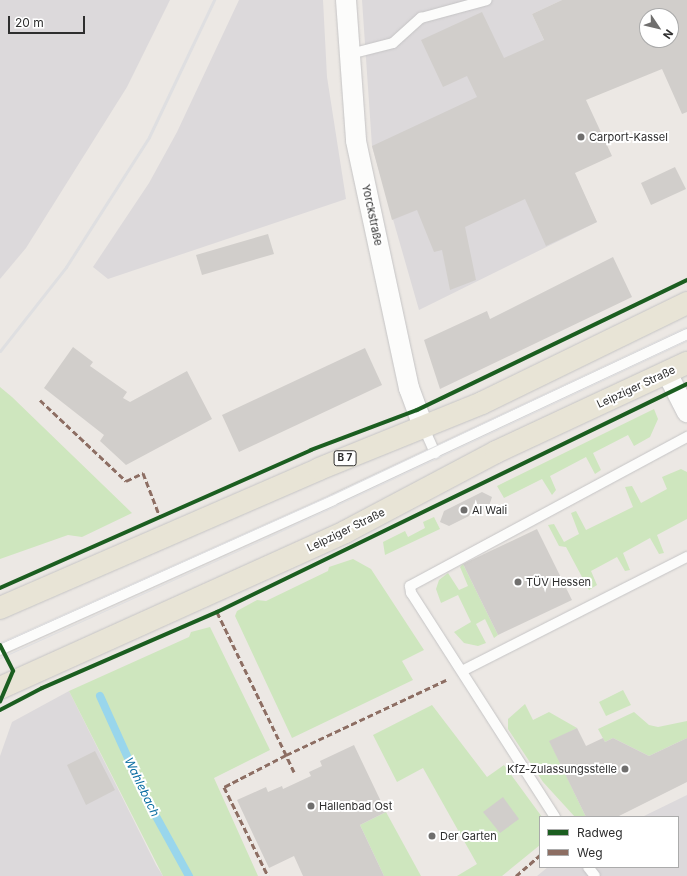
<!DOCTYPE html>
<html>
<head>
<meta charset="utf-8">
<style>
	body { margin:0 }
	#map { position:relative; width:687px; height:876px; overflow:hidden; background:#ece8e4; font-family:Inter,sans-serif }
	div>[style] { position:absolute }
	.industrial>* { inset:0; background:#dcd9db }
	.green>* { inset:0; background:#cee6be }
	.stream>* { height:8px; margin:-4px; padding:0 4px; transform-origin:4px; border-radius:4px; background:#99d6ec }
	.building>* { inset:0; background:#d1cecb }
	.roads { filter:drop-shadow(0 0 1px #c5c4c5) drop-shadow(0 0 1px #c5c4c5) }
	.lane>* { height:10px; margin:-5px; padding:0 5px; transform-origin:5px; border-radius:5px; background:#fcfcfb }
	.street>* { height:20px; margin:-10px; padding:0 10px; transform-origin:10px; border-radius:10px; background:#fcfcfb }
	.primary>* { height:22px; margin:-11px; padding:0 11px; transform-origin:11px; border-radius:11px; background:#e8e4d6 }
	.tram>* { height:1px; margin:-0.5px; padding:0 0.5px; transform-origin:0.5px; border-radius:0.5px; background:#dfdfe1 }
	.rail>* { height:3px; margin:-1.5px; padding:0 1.5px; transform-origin:1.5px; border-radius:1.5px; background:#dfdfe1 }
	.quiet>* { height:3px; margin-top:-1.5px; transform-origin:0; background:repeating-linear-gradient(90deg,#8d6e63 0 6px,transparent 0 9px) }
	.cycleway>* { height:4px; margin:-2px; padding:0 2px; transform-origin:2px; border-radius:2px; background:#1b5e20 }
	.dots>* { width:11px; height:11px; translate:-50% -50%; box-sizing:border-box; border:2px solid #fff; border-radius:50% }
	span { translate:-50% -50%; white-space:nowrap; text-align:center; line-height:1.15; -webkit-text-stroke:4px #fff; paint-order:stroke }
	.shield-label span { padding:1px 3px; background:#fff; border:1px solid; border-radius:3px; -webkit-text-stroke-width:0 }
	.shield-label { font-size:10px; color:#2e2e2e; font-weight:700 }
	.poi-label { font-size:11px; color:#2e2e2e }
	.left { translate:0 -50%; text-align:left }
	.right { translate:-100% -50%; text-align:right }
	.street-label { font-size:11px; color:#2e2e2e }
	.water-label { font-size:12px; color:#0d6fa3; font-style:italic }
	.legend { position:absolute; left:539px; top:816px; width:140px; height:52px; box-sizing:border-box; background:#fff; border:1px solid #ababab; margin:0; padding:5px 7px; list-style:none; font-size:12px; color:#2e2e2e }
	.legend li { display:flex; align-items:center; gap:8px; height:20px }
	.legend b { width:20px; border:1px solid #ababab }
	.north { position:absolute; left:639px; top:8px; width:40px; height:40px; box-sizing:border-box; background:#fff; border:1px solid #ababab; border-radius:50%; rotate:125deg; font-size:11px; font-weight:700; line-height:16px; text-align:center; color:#2e2e2e }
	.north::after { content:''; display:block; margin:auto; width:14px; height:18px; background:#706f6e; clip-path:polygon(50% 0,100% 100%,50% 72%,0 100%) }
	.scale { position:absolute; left:8px; top:16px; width:77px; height:18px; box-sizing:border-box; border:2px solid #2e2e2e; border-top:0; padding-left:5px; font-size:12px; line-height:14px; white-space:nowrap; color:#2e2e2e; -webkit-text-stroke:3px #fff; paint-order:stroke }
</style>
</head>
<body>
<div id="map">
	<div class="industrial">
		<div style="clip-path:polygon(0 0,170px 0,127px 87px,26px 248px,0 279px)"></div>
		<div style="clip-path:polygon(239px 0,323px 0,327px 77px,346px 199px,108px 279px,93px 267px,149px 183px,177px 132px)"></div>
		<div style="clip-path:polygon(362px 0,562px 0,532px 14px,574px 106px,549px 118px,597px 222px,419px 310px,372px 146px)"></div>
		<div style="clip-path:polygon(69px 691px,156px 865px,163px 876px,0 876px,0 756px,12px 722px)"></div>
		<div style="clip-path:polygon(687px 795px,687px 876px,537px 876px,548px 867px,678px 867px,678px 817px,642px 817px)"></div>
	</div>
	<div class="green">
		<div style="clip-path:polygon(0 387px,12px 397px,132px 513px,82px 537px,68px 535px,0 559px)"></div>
		<div style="clip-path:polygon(654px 409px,658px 419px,650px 437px,634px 446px,628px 435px,593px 453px,601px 470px,595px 474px,586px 457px,550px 476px,556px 490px,552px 495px,542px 479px,504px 498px,497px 486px)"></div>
		<div style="clip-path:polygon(681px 469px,687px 472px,687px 519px,657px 535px,664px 553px,659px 554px,650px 538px,623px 553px,630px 570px,625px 571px,617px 557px,591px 571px,597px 585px,589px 590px,566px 547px,559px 546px,548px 525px,554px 524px,564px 542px,579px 534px,571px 513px,576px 511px,586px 530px,633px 507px,625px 487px,632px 486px,641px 503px,667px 489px,662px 477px)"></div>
		<div style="clip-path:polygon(434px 517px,440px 529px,385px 555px,383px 542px,405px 531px,408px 537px,425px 528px,423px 522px)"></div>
		<div style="clip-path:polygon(353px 559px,371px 569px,424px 650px,402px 661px,413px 680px,292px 738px,235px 616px,237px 611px,257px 600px,266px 601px,328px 571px,329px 567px)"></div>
		<div style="clip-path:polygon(463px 564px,498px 635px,494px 638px,485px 619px,476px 624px,486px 643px,478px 646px,464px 643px,454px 632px,471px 622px,458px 595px,441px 603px,436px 589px,439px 580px,448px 573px,459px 590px,468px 586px,460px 567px)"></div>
		<div style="clip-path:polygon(210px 627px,270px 750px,214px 778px,258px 876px,163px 876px,69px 691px,189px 637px,191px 632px)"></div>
		<div style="clip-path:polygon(623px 690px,631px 705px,606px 716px,599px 702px)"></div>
		<div style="clip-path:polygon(525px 704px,533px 720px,549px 712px,577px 728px,550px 742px,586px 817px,575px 817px,543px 782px,508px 729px,508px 719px)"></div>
		<div style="clip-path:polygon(432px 705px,487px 777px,504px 765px,542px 817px,540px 845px,502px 876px,457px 876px,477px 864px,423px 768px,397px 782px,373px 735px)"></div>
		<div style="clip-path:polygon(634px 712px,649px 725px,658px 727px,687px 721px,687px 738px,649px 756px,613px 738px,605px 742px,598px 729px)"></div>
		<div style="clip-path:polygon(386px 812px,421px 876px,384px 876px,360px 825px)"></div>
	</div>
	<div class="stream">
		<div style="left:100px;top:696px;width:114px;rotate:65.7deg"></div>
		<div style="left:147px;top:800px;width:87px;rotate:61.1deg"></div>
	</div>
	<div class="building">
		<div style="clip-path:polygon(evenodd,562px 0,687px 0,687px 112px,682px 114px,662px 69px,586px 100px,612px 156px,575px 173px,597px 222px,546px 246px,525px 199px,465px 227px,476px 280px,450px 290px,442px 250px,434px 252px,417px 210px,392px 220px,372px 146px,477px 97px,467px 76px,443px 87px,421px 40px,482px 12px,504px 58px,544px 40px,532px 14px,562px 0,647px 16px,671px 16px,671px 40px,647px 40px,647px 16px)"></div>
		<div style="clip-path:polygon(675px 167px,686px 189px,651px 205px,641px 183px)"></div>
		<div style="clip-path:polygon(268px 234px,274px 254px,202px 275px,196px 255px)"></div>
		<div style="clip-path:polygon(613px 257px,632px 297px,440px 389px,424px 340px,487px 311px,490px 319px)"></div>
		<div style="clip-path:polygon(73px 347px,93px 362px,90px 366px,127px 392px,123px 398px,130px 402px,187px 371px,212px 419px,126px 465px,100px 441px,104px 435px,44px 388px)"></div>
		<div style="clip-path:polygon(365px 348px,382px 385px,239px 452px,222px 415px)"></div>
		<div style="clip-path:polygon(482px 492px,492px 497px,489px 506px,449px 526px,440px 522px,444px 511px)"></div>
		<div style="clip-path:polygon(537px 529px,572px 600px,498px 635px,463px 564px)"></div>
		<div style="clip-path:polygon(577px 728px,586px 746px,603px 738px,605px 742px,613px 738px,649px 756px,687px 738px,687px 782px,617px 817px,586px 817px,549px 741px)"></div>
		<div style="clip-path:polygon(354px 745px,386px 812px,360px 825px,384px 876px,303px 876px,294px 856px,269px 868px,237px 800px,266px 787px,268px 792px,282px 786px,283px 789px,311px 776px,309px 772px,322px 766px,320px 761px)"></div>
		<div style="clip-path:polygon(95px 751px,115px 790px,86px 805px,67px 765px)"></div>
		<div style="clip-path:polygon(503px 797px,519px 819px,500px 833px,483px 812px)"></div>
	</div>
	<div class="roads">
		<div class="lane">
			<div style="left:350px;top:54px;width:44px;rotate:-14.3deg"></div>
			<div style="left:393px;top:43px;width:38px;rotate:-42deg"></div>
			<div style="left:421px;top:18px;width:68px;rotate:-15.3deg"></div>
			<div style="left:423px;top:426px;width:30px;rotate:66deg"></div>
			<div style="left:0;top:650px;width:365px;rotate:-24.2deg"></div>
			<div style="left:333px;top:500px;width:391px;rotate:-25.1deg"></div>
			<div style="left:464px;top:670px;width:250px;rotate:-26.9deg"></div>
			<div style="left:555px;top:817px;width:266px;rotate:-122.7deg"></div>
			<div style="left:411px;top:593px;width:7px;rotate:-98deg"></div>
			<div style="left:410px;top:586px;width:315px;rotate:-28.3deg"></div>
			<div style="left:588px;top:867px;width:11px;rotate:52deg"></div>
		</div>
		<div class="street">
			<div style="left:346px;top:0;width:141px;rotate:85.9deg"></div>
			<div style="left:356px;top:141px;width:253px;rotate:77.9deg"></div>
			<div style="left:409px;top:388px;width:40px;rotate:69.8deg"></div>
			<div style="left:667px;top:373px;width:44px;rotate:62.9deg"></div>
		</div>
		<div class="primary">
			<div style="left:0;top:608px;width:348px;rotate:-23.5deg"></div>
			<div style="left:319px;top:469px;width:176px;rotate:-22deg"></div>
			<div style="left:482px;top:403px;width:228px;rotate:-26deg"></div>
			<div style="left:0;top:688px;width:379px;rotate:-24.3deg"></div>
			<div style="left:345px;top:532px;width:171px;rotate:-27.9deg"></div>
			<div style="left:496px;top:452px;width:211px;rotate:-25deg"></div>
		</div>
	</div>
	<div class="tram">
		<div style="left:0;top:643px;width:363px;rotate:-24.1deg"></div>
		<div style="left:331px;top:495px;width:394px;rotate:-25.3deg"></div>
		<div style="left:0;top:658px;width:292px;rotate:-24.3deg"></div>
		<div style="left:266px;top:538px;width:465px;rotate:-25.2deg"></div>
	</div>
	<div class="rail">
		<div style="left:0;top:351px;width:107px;rotate:-51.8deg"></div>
		<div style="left:66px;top:267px;width:154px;rotate:-57.4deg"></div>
		<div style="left:149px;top:137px;width:152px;rotate:-64.6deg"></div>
	</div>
	<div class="quiet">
		<div style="left:40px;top:400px;width:118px;rotate:43.3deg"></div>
		<div style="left:126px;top:481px;width:19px;rotate:-25deg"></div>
		<div style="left:143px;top:473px;width:47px;rotate:68.9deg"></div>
		<div style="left:217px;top:612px;width:159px;rotate:64.2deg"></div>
		<div style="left:286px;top:755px;width:70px;rotate:152.7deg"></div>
		<div style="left:224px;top:787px;width:99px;rotate:63.7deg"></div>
		<div style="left:294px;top:772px;width:19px;rotate:-115deg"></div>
		<div style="left:286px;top:755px;width:177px;rotate:-25.1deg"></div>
		<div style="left:516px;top:876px;width:32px;rotate:-41deg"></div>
	</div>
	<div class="cycleway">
		<div style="left:0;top:588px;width:340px;rotate:-23.9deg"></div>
		<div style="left:311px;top:450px;width:113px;rotate:-20.7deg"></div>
		<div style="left:417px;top:410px;width:300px;rotate:-25.7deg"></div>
		<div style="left:0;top:645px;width:29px;rotate:63deg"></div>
		<div style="left:13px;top:671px;width:33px;rotate:113deg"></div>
		<div style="left:0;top:710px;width:47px;rotate:-27.6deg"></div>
		<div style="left:42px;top:688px;width:191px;rotate:-23.5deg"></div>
		<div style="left:217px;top:612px;width:522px;rotate:-25.88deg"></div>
	</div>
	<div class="dots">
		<div style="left:581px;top:137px;background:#706f6e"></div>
		<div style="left:464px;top:510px;background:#706f6e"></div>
		<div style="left:518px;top:582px;background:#706f6e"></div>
		<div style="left:625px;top:769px;background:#706f6e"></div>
		<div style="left:311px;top:806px;background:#706f6e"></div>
		<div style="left:432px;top:836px;background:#706f6e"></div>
	</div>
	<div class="shield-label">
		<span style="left:345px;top:458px">B 7</span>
	</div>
	<div class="poi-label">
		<span class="left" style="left:589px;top:137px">Carport-Kassel</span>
		<span class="left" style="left:472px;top:510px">Al Wali</span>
		<span class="left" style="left:526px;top:582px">TÜV Hessen</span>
		<span class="right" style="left:617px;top:769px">KfZ-Zulassungsstelle</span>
		<span class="left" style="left:319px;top:806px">Hallenbad Ost</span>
		<span class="left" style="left:440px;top:836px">Der Garten</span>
	</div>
	<div class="street-label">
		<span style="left:372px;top:215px;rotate:78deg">Yorckstraße</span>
		<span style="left:636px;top:387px;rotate:-25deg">Leipziger Straße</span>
		<span style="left:346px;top:530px;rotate:-26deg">Leipziger Straße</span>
	</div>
	<div class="water-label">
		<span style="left:142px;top:787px;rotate:64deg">Wahlebach</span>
	</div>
	<ul class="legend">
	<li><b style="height:5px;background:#1b5e20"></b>Radweg</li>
	<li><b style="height:5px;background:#8d6e63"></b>Weg</li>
	</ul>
	<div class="north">N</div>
	<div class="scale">20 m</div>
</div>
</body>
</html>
